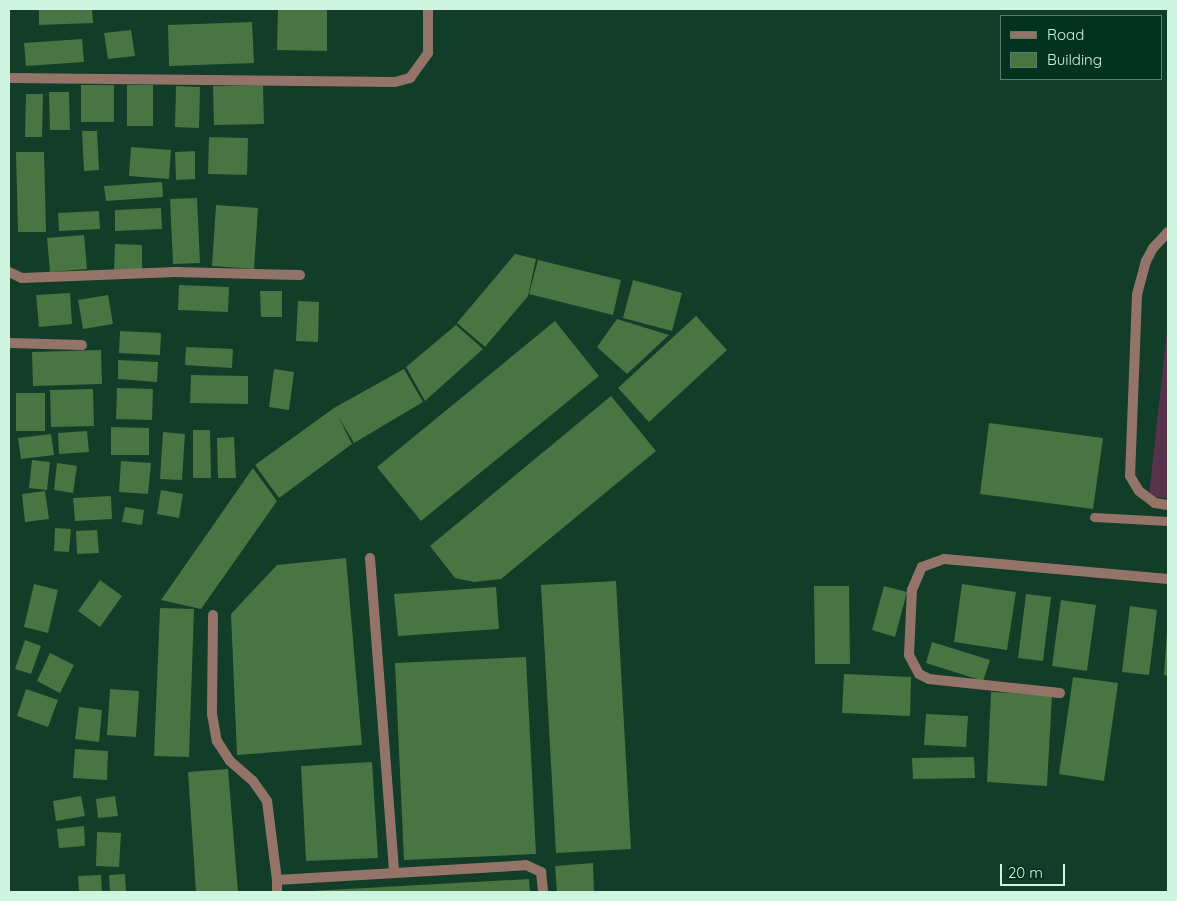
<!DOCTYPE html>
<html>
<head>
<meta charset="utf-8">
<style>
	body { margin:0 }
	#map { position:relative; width:1177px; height:901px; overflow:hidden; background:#113d29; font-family:Quicksand,sans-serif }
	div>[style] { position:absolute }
	.green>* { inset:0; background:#58344c }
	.building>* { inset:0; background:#487541 }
	.service>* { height:9px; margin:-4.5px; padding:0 4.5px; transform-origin:4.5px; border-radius:4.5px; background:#947468 }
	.minor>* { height:10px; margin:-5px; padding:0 5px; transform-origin:5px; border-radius:5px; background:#947468 }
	span { translate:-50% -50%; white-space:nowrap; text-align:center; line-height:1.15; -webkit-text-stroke:4px #043220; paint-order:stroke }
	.frame { position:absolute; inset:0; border:10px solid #cef5df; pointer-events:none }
	.legend { position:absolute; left:1000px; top:15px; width:162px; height:65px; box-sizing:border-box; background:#043220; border:1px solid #55806c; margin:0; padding:6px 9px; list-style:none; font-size:15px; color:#cef5df }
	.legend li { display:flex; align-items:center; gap:10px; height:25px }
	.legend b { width:25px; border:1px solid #55806c }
	.scale { position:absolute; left:1000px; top:864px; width:65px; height:22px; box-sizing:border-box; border:2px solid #cef5df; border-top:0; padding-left:6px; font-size:15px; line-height:18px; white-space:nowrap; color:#cef5df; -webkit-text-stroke:4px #043220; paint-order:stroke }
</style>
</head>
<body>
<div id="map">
	<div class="green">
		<div style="clip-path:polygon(1168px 321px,1168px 498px,1149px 496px)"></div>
	</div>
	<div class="building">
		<div style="clip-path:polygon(39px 9px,92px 9px,93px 23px,39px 25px)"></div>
		<div style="clip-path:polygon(278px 9px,327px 9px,327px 51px,277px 50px)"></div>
		<div style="clip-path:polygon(252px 22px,254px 63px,169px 66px,168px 25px)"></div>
		<div style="clip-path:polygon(131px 30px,135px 56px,108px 59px,104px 33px)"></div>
		<div style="clip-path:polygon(82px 39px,84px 62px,26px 66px,24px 43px)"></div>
		<div style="clip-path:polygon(81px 85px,114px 85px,114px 122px,81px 122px)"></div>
		<div style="clip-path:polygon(127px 85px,153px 85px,153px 126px,127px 126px)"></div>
		<div style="clip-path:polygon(263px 85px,264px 124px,214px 125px,213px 86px)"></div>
		<div style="clip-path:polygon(176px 86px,200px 87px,199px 128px,175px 127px)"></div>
		<div style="clip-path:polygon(49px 92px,69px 92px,70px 130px,50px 130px)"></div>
		<div style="clip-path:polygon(26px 94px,43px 94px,42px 137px,25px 137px)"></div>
		<div style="clip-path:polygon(82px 131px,97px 131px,99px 170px,84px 171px)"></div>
		<div style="clip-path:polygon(209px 137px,248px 138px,247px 175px,208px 174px)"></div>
		<div style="clip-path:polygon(131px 147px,171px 150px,169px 179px,129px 176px)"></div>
		<div style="clip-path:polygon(195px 151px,195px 179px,176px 180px,175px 152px)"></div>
		<div style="clip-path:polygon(16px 152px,44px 152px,46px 232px,18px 232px)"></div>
		<div style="clip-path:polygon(162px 182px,163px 197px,106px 201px,104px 186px)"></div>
		<div style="clip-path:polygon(197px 198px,200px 263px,173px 264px,170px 199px)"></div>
		<div style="clip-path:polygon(216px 205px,258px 208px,254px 269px,212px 266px)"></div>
		<div style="clip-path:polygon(161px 208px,162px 229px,115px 231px,115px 210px)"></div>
		<div style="clip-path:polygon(99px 211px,100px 229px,59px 231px,58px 213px)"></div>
		<div style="clip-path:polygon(84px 235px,87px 269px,50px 272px,47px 238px)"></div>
		<div style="clip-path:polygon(115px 244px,142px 245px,142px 271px,114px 271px)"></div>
		<div style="clip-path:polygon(515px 254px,536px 259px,528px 296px,485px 347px,457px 323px)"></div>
		<div style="clip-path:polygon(538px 260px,621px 280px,613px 315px,529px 294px)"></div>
		<div style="clip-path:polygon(633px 280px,682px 293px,672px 331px,623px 318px)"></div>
		<div style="clip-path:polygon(179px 285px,229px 287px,228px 312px,178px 310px)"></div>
		<div style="clip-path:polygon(260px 291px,282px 291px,282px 317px,261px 317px)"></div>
		<div style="clip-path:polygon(70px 293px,72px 324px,39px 327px,36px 295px)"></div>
		<div style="clip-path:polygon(108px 295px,113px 324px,83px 329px,78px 300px)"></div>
		<div style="clip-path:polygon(298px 301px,319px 302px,318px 342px,296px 341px)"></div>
		<div style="clip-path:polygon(696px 316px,727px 350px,649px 422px,618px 388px)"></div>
		<div style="clip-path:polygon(617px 319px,669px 335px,627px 374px,597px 347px)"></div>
		<div style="clip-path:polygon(555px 321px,599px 376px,421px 521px,377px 467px)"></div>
		<div style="clip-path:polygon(456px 325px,483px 349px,425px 401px,406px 367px)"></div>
		<div style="clip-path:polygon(120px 331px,161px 333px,160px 355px,119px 353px)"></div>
		<div style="clip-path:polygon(186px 347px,233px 349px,232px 368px,185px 365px)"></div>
		<div style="clip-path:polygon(101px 350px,102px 384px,33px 386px,32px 352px)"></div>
		<div style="clip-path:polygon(118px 360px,158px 362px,157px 382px,118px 379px)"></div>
		<div style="clip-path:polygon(274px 369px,294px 372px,289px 410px,269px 407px)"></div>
		<div style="clip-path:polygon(404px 369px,423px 402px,354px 443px,338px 416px,352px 444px,279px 498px,255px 465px,334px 408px)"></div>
		<div style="clip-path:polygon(191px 375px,248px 376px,248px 404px,190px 403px)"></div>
		<div style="clip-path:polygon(117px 388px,153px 389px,152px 420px,116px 419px)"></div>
		<div style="clip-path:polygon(93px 389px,94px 426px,51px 427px,50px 390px)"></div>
		<div style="clip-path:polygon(16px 393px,45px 393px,45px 431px,16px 431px)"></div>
		<div style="clip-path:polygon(611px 396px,656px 451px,501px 579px,474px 582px,455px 578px,430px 546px)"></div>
		<div style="clip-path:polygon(989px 423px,1103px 438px,1093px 509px,980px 494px)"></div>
		<div style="clip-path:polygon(111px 427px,149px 428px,149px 455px,111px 455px)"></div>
		<div style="clip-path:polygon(193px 430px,210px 430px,211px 478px,193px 478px)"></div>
		<div style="clip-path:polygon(87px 431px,89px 452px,59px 454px,58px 433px)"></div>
		<div style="clip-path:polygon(163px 432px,185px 434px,182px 480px,160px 479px)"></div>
		<div style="clip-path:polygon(51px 434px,54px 455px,21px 459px,18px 438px)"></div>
		<div style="clip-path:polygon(234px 437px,236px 478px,218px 478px,217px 438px)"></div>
		<div style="clip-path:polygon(32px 460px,50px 462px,47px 490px,29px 488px)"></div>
		<div style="clip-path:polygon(121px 461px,151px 463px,148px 494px,119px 492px)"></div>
		<div style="clip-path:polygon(57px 463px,77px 466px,73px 493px,54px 490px)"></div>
		<div style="clip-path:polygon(253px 468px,277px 501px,201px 609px,161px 600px)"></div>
		<div style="clip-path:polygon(161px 490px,183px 494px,179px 518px,157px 514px)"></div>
		<div style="clip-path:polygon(45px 491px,49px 519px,25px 522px,22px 494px)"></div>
		<div style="clip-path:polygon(111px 496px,112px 519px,75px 521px,73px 498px)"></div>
		<div style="clip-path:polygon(125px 507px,144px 510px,142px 525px,122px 522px)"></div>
		<div style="clip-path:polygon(55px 528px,71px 529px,69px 552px,54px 551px)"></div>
		<div style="clip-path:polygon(97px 530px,99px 553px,77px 554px,76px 531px)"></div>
		<div style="clip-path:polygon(346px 558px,362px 745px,237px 755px,231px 614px,277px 565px)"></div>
		<div style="clip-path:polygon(100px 580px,122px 596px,100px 627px,78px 611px)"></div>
		<div style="clip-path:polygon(616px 581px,631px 849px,556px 853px,541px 585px)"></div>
		<div style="clip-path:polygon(34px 584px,58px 590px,48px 633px,24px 627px)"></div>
		<div style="clip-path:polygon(962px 584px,1016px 592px,1007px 650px,954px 642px)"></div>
		<div style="clip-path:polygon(814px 586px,849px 586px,850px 664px,815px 664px)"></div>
		<div style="clip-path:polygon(884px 586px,907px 592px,895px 637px,872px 630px)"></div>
		<div style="clip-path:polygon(496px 587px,499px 629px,398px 636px,394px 594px)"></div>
		<div style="clip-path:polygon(1026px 594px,1051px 597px,1043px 661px,1018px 658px)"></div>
		<div style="clip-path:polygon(1061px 600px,1096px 605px,1087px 671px,1052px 666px)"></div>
		<div style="clip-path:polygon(1130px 606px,1157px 610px,1149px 675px,1122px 672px)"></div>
		<div style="clip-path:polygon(160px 608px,194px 609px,189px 757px,154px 756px)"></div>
		<div style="clip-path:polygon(1167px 631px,1168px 631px,1168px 676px,1164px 675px)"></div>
		<div style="clip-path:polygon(25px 640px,41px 646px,31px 674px,15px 669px)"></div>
		<div style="clip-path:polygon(932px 642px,990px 660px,983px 681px,926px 663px)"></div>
		<div style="clip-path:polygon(50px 653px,74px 665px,60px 693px,37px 681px)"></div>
		<div style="clip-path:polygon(526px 657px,536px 854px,404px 860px,395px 663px)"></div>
		<div style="clip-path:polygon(844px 674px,911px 677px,910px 716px,842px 713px)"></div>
		<div style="clip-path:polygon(1073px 677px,1118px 683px,1104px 781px,1059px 774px)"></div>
		<div style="clip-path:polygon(26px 689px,58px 700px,48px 727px,17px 716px)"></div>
		<div style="clip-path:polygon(110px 689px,139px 691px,136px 737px,107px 735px)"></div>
		<div style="clip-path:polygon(991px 692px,1052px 695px,1047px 786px,987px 782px)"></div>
		<div style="clip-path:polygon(79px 707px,102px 710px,99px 742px,75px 739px)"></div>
		<div style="clip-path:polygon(926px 714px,968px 716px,966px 747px,924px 745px)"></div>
		<div style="clip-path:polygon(75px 749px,108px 751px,107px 780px,73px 778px)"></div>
		<div style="clip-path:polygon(974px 757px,975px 778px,913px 779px,912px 758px)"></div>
		<div style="clip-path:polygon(372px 762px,378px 858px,306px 861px,301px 766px)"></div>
		<div style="clip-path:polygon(228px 769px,238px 892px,196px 892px,188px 772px)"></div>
		<div style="clip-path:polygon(81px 796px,85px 816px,56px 821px,53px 801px)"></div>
		<div style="clip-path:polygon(115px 796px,118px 816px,98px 818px,96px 799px)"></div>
		<div style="clip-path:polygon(84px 826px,85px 846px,59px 848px,57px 829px)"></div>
		<div style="clip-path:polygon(97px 832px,121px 833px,119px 867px,96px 866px)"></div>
		<div style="clip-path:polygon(593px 863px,594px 892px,557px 892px,555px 866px)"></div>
		<div style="clip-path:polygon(125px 874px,126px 892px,110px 892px,109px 875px)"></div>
		<div style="clip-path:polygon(101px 875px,102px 892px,79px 892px,78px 876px)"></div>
		<div style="clip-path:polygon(529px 879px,530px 892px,311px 892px,311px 891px)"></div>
	</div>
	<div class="service">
		<div style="left:1094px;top:517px;width:74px;rotate:3.1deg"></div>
	</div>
	<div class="minor">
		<div style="left:9px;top:78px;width:386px;rotate:0.6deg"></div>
		<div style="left:395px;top:82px;width:16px;rotate:-15deg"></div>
		<div style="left:410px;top:78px;width:31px;rotate:-54deg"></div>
		<div style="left:428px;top:53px;width:44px;rotate:-90deg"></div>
		<div style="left:1168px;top:232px;width:22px;rotate:133deg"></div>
		<div style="left:1153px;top:248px;width:15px;rotate:118deg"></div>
		<div style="left:1146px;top:261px;width:35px;rotate:105deg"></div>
		<div style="left:1137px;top:295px;width:181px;rotate:92.2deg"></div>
		<div style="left:1130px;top:476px;width:17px;rotate:59deg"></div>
		<div style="left:1139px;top:491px;width:20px;rotate:37deg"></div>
		<div style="left:1155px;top:503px;width:13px;rotate:9deg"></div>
		<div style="left:9px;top:272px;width:14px;rotate:25deg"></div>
		<div style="left:22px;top:278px;width:154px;rotate:-2.2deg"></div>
		<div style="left:176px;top:272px;width:124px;rotate:1.4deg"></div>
		<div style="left:9px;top:343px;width:73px;rotate:1.6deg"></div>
		<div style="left:370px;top:558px;width:316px;rotate:85.6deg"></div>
		<div style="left:213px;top:615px;width:99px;rotate:90.6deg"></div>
		<div style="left:212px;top:714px;width:27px;rotate:80deg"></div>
		<div style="left:217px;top:741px;width:24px;rotate:57deg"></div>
		<div style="left:230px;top:761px;width:30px;rotate:41deg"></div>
		<div style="left:253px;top:781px;width:24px;rotate:55deg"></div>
		<div style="left:267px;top:801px;width:80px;rotate:82.8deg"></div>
		<div style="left:1060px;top:693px;width:132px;rotate:-173.9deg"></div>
		<div style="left:929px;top:679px;width:11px;rotate:-153deg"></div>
		<div style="left:919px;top:674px;width:21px;rotate:-118deg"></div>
		<div style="left:909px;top:655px;width:65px;rotate:-87.4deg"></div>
		<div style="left:912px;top:590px;width:25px;rotate:-67deg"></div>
		<div style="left:922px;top:567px;width:23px;rotate:-20deg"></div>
		<div style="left:944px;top:559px;width:225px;rotate:5.1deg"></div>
		<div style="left:277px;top:892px;width:12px;rotate:-90deg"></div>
		<div style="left:277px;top:880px;width:249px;rotate:-3.4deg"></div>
		<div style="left:526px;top:865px;width:17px;rotate:25deg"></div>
		<div style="left:541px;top:872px;width:20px;rotate:84deg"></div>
	</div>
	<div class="frame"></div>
	<ul class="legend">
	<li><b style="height:6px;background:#947468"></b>Road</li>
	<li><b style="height:14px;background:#487541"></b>Building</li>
	</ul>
	<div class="scale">20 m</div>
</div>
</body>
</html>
